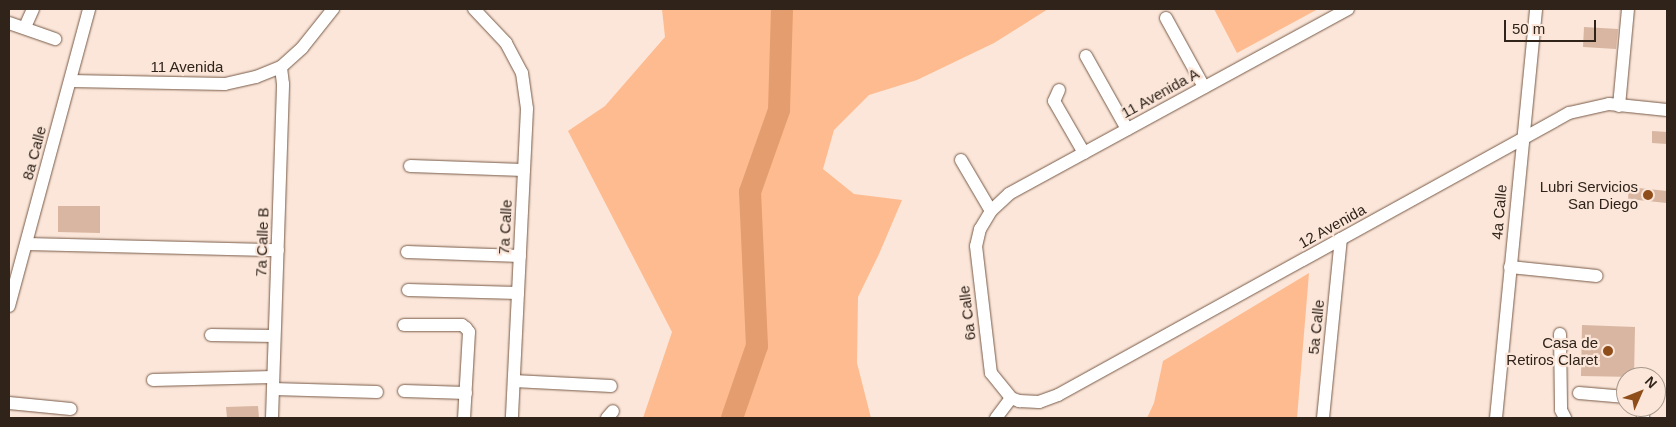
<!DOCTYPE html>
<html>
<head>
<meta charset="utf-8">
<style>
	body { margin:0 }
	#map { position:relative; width:1676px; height:427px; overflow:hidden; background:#fbe6d9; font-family:Arial,sans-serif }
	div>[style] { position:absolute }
	.green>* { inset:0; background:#febb8f }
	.river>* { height:22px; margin:-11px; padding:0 11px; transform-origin:11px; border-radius:11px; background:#e39d6e }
	.building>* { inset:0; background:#d8b6a1 }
	.roads { filter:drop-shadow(0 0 1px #785a47) drop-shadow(0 0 1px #785a47) }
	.minor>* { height:12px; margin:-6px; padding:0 6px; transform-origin:6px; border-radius:6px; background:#fff }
	.dots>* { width:14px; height:14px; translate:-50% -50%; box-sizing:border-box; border:2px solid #fbe6d9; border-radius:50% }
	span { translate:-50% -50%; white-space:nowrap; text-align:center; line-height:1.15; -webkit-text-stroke:4.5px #fbe6d9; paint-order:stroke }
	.street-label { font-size:15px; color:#2f231a }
	.poi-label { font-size:15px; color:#2f231a }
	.right { translate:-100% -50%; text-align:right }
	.frame { position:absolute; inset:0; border:10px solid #2f231a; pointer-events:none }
	.north { position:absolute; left:1616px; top:367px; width:50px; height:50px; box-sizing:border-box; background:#fbe6d9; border:1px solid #a9988d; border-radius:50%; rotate:46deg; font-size:14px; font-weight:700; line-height:20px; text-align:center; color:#2f231a }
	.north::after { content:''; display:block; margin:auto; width:18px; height:22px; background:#8f4d1a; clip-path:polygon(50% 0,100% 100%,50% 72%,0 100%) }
	.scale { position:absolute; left:1504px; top:20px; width:92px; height:22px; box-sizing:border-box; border:2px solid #2f231a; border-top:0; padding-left:6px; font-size:15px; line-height:18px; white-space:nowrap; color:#2f231a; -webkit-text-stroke:4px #fbe6d9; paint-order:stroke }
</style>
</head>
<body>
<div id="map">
	<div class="green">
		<div style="clip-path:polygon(662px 9px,1048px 9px,994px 43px,917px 80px,869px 95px,834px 130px,823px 169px,854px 194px,902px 200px,879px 254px,858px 297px,857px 363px,871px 418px,643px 418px,672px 332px,568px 131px,605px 106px,665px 37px)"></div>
		<div style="clip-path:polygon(1214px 9px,1318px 9px,1237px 53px)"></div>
		<div style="clip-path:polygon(1309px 273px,1297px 418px,1147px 418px,1154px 403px,1163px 361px)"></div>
	</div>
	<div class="river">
		<div style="left:732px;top:418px;width:76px;rotate:-70.9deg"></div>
		<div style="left:757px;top:346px;width:154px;rotate:-92.6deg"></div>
		<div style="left:750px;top:192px;width:87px;rotate:-70.5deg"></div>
		<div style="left:779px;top:110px;width:101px;rotate:-88.3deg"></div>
	</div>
	<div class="building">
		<div style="clip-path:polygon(1584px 27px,1618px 29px,1616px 49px,1583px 47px)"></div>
		<div style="clip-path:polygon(1652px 131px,1667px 132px,1667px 144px,1652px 143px)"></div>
		<div style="clip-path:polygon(1629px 187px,1667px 191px,1667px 203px,1628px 199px)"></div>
		<div style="clip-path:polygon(58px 206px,100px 206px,100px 233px,58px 232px)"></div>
		<div style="clip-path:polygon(1582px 325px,1635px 327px,1634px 377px,1581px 376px)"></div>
		<div style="clip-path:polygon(258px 406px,259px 418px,227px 418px,226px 407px)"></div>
	</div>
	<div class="roads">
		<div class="minor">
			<div style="left:474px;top:9px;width:47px;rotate:46.7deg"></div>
			<div style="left:506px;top:43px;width:34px;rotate:62deg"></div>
			<div style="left:522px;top:73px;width:36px;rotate:82deg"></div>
			<div style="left:527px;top:109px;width:309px;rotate:92.8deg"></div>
			<div style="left:1348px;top:9px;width:386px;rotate:151.4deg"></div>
			<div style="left:1009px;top:194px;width:25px;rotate:137deg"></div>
			<div style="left:991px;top:211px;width:21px;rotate:121deg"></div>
			<div style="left:980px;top:229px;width:17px;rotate:103deg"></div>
			<div style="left:976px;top:246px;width:128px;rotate:83.3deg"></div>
			<div style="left:991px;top:373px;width:32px;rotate:51deg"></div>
			<div style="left:1011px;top:398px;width:9px;rotate:21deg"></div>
			<div style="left:1019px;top:401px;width:20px;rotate:3deg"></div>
			<div style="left:1039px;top:402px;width:20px;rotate:-20deg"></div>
			<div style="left:1058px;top:395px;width:584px;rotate:-28.89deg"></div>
			<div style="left:1569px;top:113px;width:41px;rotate:-12.7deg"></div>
			<div style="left:1609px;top:104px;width:58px;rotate:5.9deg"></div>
			<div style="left:1166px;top:18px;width:79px;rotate:61.2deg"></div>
			<div style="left:9px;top:23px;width:49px;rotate:19.2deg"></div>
			<div style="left:25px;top:27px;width:20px;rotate:-66deg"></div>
			<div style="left:1086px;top:56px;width:84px;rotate:60.7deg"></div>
			<div style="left:71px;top:81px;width:154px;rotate:1.1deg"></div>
			<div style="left:225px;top:84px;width:32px;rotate:-13deg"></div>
			<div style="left:256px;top:77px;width:27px;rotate:-22deg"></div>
			<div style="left:281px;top:67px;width:28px;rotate:-42deg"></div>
			<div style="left:302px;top:48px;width:50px;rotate:-51.5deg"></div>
			<div style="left:1059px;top:90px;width:12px;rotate:114deg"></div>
			<div style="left:1054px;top:101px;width:60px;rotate:60deg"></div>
			<div style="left:1619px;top:106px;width:97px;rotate:-84.7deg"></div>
			<div style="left:961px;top:160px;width:59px;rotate:59.5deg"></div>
			<div style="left:410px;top:166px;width:114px;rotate:2deg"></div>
			<div style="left:27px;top:244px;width:251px;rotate:1.4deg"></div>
			<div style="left:407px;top:252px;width:113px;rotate:2deg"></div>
			<div style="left:1510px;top:267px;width:87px;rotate:5.9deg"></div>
			<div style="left:408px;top:290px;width:110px;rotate:1.6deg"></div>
			<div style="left:9px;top:306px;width:308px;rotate:-74.9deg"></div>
			<div style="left:404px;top:325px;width:58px"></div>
			<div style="left:462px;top:325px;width:5px;rotate:37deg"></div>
			<div style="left:466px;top:328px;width:5px;rotate:53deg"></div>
			<div style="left:469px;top:332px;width:86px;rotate:93.3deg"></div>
			<div style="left:1560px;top:334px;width:76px;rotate:89.2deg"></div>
			<div style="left:1561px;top:410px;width:9px;rotate:63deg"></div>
			<div style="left:211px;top:335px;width:63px;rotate:0.9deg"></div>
			<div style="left:153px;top:380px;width:120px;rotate:-1.4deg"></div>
			<div style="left:514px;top:381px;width:97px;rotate:3deg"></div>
			<div style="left:273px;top:389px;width:104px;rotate:1.7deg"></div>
			<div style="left:404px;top:391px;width:62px;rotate:1.8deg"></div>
			<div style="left:1579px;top:393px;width:47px;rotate:4.9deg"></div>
			<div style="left:9px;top:403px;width:62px;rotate:5.5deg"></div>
			<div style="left:1643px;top:407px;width:11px;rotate:90deg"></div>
			<div style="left:272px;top:418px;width:334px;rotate:-88.1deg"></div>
			<div style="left:283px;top:84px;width:17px;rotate:-97deg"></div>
			<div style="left:607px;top:418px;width:9px;rotate:-49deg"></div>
			<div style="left:996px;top:418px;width:25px;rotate:-53deg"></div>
			<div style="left:1323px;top:418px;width:180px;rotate:-84.3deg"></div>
			<div style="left:1496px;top:418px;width:411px;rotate:-84.4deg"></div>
		</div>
	</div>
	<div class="dots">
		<div style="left:1648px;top:195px;background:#8f4d1a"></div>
		<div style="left:1608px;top:351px;background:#8f4d1a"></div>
	</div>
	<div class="street-label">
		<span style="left:187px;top:67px">11 Avenida</span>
		<span style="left:1160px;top:93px;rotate:-29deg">11 Avenida A</span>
		<span style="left:34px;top:153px;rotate:-75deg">8a Calle</span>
		<span style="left:1499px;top:212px;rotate:-85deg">4a Calle</span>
		<span style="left:1332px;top:226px;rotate:-29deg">12 Avenida</span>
		<span style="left:505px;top:227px;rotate:-87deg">7a Calle</span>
		<span style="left:262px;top:242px;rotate:-88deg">7a Calle B</span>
		<span style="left:967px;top:313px;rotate:-97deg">6a Calle</span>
		<span style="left:1316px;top:327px;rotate:-84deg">5a Calle</span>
	</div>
	<div class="poi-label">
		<span class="right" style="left:1638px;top:195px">Lubri Servicios<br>San Diego</span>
		<span class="right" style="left:1598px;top:351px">Casa de<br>Retiros Claret</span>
	</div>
	<div class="frame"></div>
	<div class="north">N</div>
	<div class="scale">50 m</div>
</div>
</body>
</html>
